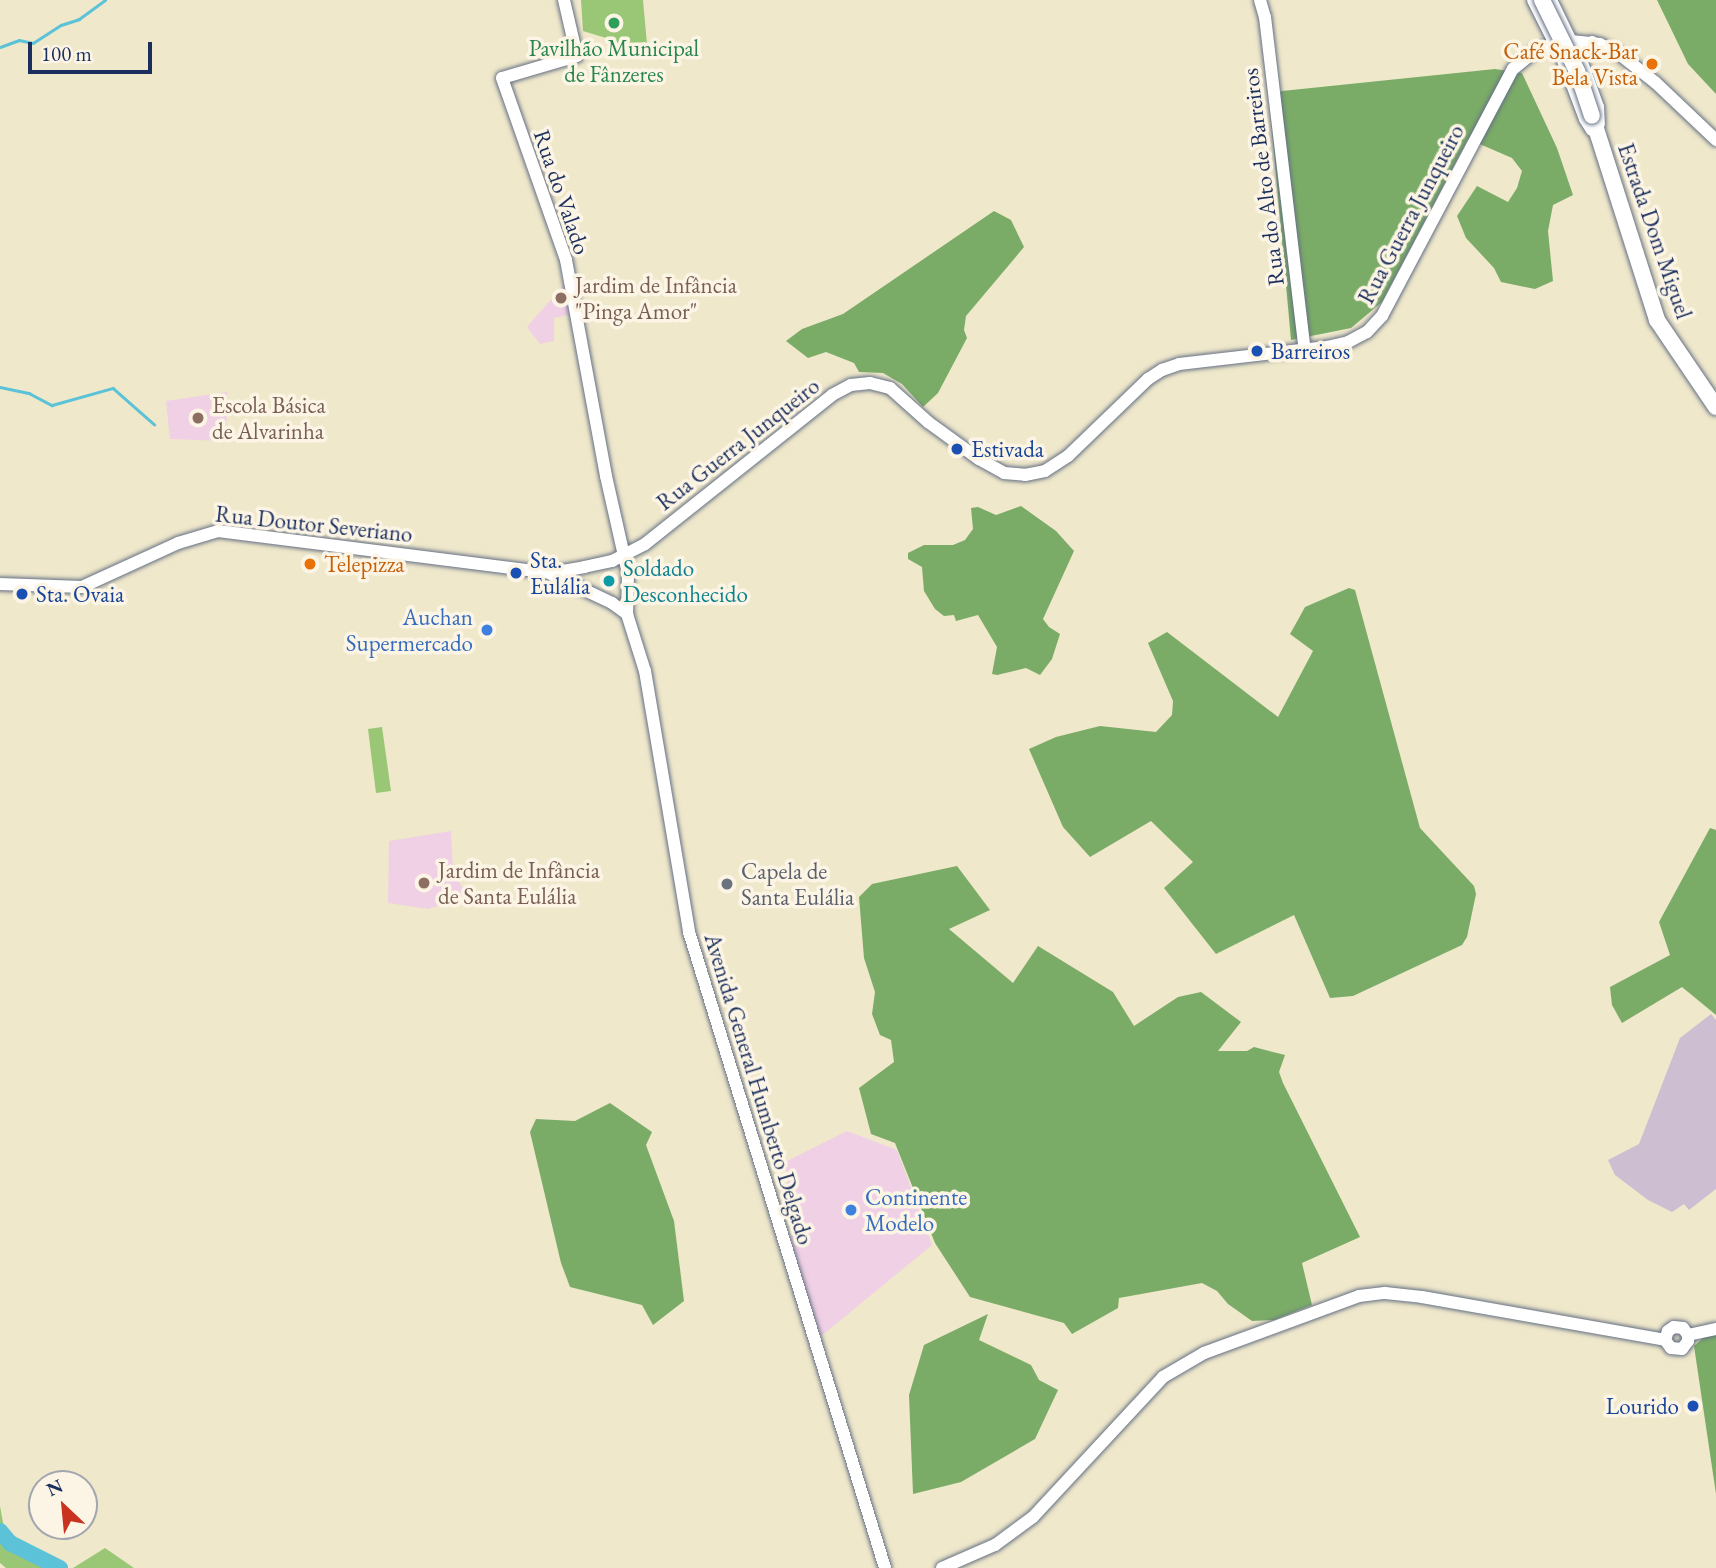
<!DOCTYPE html>
<html>
<head>
<meta charset="utf-8">
<style>
	body { margin:0 }
	#map { position:relative; width:1716px; height:1568px; overflow:hidden; background:#efe8cb; font-family:"EB Garamond",serif }
	div>[style] { position:absolute }
	.built>* { inset:0; background:#f0d0e5 }
	.industrial>* { inset:0; background:#cebed2 }
	.green>* { inset:0; background:#9ac776 }
	.forest>* { inset:0; background:#7bac67 }
	.stream>* { height:2.5px; margin:-1.25px; padding:0 1.25px; transform-origin:1.25px; border-radius:1.25px; background:#5bc2d8 }
	.river>* { height:16px; margin:-8px; padding:0 8px; transform-origin:8px; border-radius:8px; background:#5bc2d8 }
	.roads { filter:drop-shadow(0 0 2px #657084) drop-shadow(0 0 2px #657084) }
	.tertiary>* { height:12px; margin:-6px; padding:0 6px; transform-origin:6px; border-radius:6px; background:#fff }
	.primary>* { height:16px; margin:-8px; padding:0 8px; transform-origin:8px; border-radius:8px; background:#fff }
	.bridges { filter:drop-shadow(0 0 2px #657084) drop-shadow(0 0 2px #657084) }
	.primary-bridge>* { height:16px; margin:-8px; padding:0 8px; transform-origin:8px; border-radius:8px; background:#fff }
	.dots>* { width:19px; height:19px; translate:-50% -50%; box-sizing:border-box; border:4px solid #fcf5e5; border-radius:50% }
	span { translate:-50% -50%; white-space:nowrap; text-align:center; line-height:1.15; -webkit-text-stroke:7px #fcf5e5; paint-order:stroke }
	.leisure-label { font-size:23px; color:#27864d }
	.food-label { font-size:23px; color:#c56008 }
	.right { translate:-100% -50%; text-align:right }
	.left { translate:0 -50%; text-align:left }
	.street-label { font-size:23px; color:#1b2f5e }
	.education-label { font-size:23px; color:#785e54 }
	.transit-label { font-size:23px; color:#164399 }
	.culture-label { font-size:23px; color:#0d838f }
	.shop-label { font-size:23px; color:#366cbe }
	.worship-label { font-size:23px; color:#5b616d }
	.north { position:absolute; left:28px; top:1470px; width:70px; height:70px; box-sizing:border-box; background:#fcf5e5; border:2px solid #a2a6af; border-radius:50%; rotate:334deg; font-size:19px; font-weight:700; line-height:28px; text-align:center; color:#1b2f5e }
	.north::after { content:''; display:block; margin:auto; width:24px; height:32px; background:#c8321e; clip-path:polygon(50% 0,100% 100%,50% 72%,0 100%) }
	.scale { position:absolute; left:28px; top:42px; width:124px; height:32px; box-sizing:border-box; border:4px solid #1b2f5e; border-top:0; padding-left:9px; font-size:21px; line-height:24px; white-space:nowrap; color:#1b2f5e; -webkit-text-stroke:5px #fcf5e5; paint-order:stroke }
</style>
</head>
<body>
<div id="map">
	<div class="built">
		<div style="clip-path:polygon(566px 282px,572px 314px,554px 318px,554px 341px,540px 344px,527px 327px)"></div>
		<div style="clip-path:polygon(227px 392px,226px 441px,170px 439px,166px 401px)"></div>
		<div style="clip-path:polygon(451px 831px,453px 869px,467px 897px,428px 909px,388px 903px,389px 841px)"></div>
		<div style="clip-path:polygon(847px 1131px,897px 1150px,932px 1245px,820px 1337px,793px 1253px,785px 1162px)"></div>
	</div>
	<div class="industrial">
		<div style="clip-path:polygon(1711px 1014px,1716px 1020px,1716px 1189px,1689px 1210px,1684px 1204px,1672px 1212px,1648px 1200px,1615px 1175px,1608px 1160px,1639px 1144px,1680px 1038px)"></div>
	</div>
	<div class="green">
		<div style="clip-path:polygon(581px 0,643px 0,648px 55px,609px 51px,606px 38px,583px 31px)"></div>
		<div style="clip-path:polygon(382px 727px,391px 791px,376px 793px,368px 729px)"></div>
		<div style="clip-path:polygon(0 1506px,4px 1528px,18px 1542px,63px 1568px,6px 1568px,0 1563px)"></div>
		<div style="clip-path:polygon(105px 1548px,134px 1568px,73px 1568px)"></div>
	</div>
	<div class="forest">
		<div style="clip-path:polygon(1657px 0,1716px 0,1716px 94px,1688px 64px)"></div>
		<div style="clip-path:polygon(1495px 69px,1522px 73px,1557px 148px,1573px 195px,1553px 205px,1548px 231px,1553px 281px,1535px 289px,1501px 282px,1494px 268px,1466px 238px,1457px 216px,1477px 186px,1508px 202px,1517px 188px,1522px 171px,1512px 158px,1468px 139px,1382px 302px,1351px 328px,1291px 340px,1269px 97px,1282px 91px)"></div>
		<div style="clip-path:polygon(994px 211px,1011px 220px,1024px 247px,966px 316px,964px 330px,967px 338px,938px 393px,923px 407px,902px 384px,883px 373px,859px 372px,854px 363px,826px 352px,808px 358px,786px 341px,802px 329px,843px 314px)"></div>
		<div style="clip-path:polygon(1021px 506px,1056px 531px,1074px 551px,1043px 619px,1049px 627px,1060px 634px,1052px 659px,1040px 675px,1026px 668px,997px 675px,992px 674px,997px 647px,978px 615px,956px 621px,954px 615px,944px 616px,935px 609px,924px 591px,922px 567px,908px 559px,908px 553px,924px 545px,953px 545px,965px 540px,973px 529px,971px 508px,978px 507px,996px 515px)"></div>
		<div style="clip-path:polygon(1349px 588px,1355px 590px,1420px 828px,1474px 886px,1476px 894px,1467px 937px,1462px 945px,1353px 996px,1330px 998px,1294px 915px,1216px 954px,1164px 888px,1193px 862px,1151px 821px,1090px 857px,1063px 827px,1029px 749px,1056px 737px,1100px 726px,1156px 732px,1172px 715px,1173px 701px,1148px 643px,1167px 632px,1278px 717px,1313px 651px,1290px 634px,1299px 618px,1305px 607px)"></div>
		<div style="clip-path:polygon(1710px 828px,1716px 830px,1716px 1015px,1682px 987px,1622px 1023px,1612px 1005px,1610px 987px,1670px 955px,1659px 922px)"></div>
		<div style="clip-path:polygon(957px 866px,990px 910px,949px 929px,1013px 983px,1038px 946px,1113px 992px,1134px 1026px,1178px 997px,1201px 992px,1241px 1022px,1218px 1051px,1247px 1051px,1254px 1047px,1285px 1055px,1279px 1072px,1283px 1083px,1360px 1237px,1302px 1263px,1312px 1305px,1274px 1320px,1252px 1321px,1228px 1304px,1217px 1291px,1202px 1283px,1119px 1298px,1118px 1308px,1072px 1334px,1064px 1323px,970px 1297px,935px 1243px,895px 1143px,871px 1134px,859px 1088px,894px 1062px,891px 1040px,880px 1035px,872px 1014px,875px 992px,864px 958px,859px 897px,872px 884px)"></div>
		<div style="clip-path:polygon(610px 1103px,652px 1132px,646px 1145px,674px 1221px,684px 1301px,653px 1325px,642px 1305px,570px 1287px,561px 1263px,530px 1132px,536px 1119px,575px 1121px)"></div>
		<div style="clip-path:polygon(988px 1314px,979px 1340px,1031px 1365px,1039px 1380px,1058px 1390px,1035px 1439px,961px 1482px,913px 1494px,909px 1395px,924px 1345px)"></div>
		<div style="clip-path:polygon(1716px 1333px,1716px 1494px,1694px 1346px,1704px 1337px)"></div>
	</div>
	<div class="stream">
		<div style="left:0;top:47px;width:20px;rotate:-20deg"></div>
		<div style="left:19px;top:40px;width:14px;rotate:12deg"></div>
		<div style="left:33px;top:43px;width:33px;rotate:-33deg"></div>
		<div style="left:61px;top:25px;width:19px;rotate:-18deg"></div>
		<div style="left:79px;top:19px;width:32px;rotate:-36deg"></div>
		<div style="left:0;top:387px;width:30px;rotate:12deg"></div>
		<div style="left:29px;top:393px;width:26px;rotate:28deg"></div>
		<div style="left:52px;top:405px;width:63px;rotate:-15.6deg"></div>
		<div style="left:113px;top:388px;width:55px;rotate:41.3deg"></div>
	</div>
	<div class="river">
		<div style="left:0;top:1531px;width:16px;rotate:50deg"></div>
		<div style="left:10px;top:1543px;width:56px;rotate:26.6deg"></div>
	</div>
	<div class="roads">
		<div class="tertiary">
			<div style="left:564px;top:0;width:57px;rotate:76.9deg"></div>
			<div style="left:577px;top:56px;width:78px;rotate:163.7deg"></div>
			<div style="left:502px;top:78px;width:193px;rotate:70.6deg"></div>
			<div style="left:566px;top:260px;width:220px;rotate:79.5deg"></div>
			<div style="left:606px;top:476px;width:100px;rotate:77.3deg"></div>
			<div style="left:628px;top:574px;width:40px;rotate:91.4deg"></div>
			<div style="left:627px;top:614px;width:60px;rotate:72.5deg"></div>
			<div style="left:645px;top:671px;width:265px;rotate:80.4deg"></div>
			<div style="left:689px;top:932px;width:666px;rotate:72.87deg"></div>
			<div style="left:1260px;top:0;width:18px;rotate:74deg"></div>
			<div style="left:1265px;top:17px;width:336px;rotate:83.2deg"></div>
			<div style="left:1533px;top:0;width:65px;rotate:63.4deg"></div>
			<div style="left:1562px;top:58px;width:65px;rotate:69.3deg"></div>
			<div style="left:1585px;top:119px;width:13px;rotate:58deg"></div>
			<div style="left:1551px;top:0;width:46px;rotate:64deg"></div>
			<div style="left:1592px;top:42px;width:19px;rotate:129deg"></div>
			<div style="left:1580px;top:57px;width:53px;rotate:70.2deg"></div>
			<div style="left:1598px;top:107px;width:17px;rotate:87deg"></div>
			<div style="left:551px;top:574px;width:68px;rotate:25.4deg"></div>
			<div style="left:612px;top:603px;width:19px;rotate:36deg"></div>
			<div style="left:0;top:584px;width:82px;rotate:2.1deg"></div>
			<div style="left:82px;top:587px;width:106px;rotate:-24.6deg"></div>
			<div style="left:178px;top:543px;width:42px;rotate:-16.7deg"></div>
			<div style="left:218px;top:531px;width:336px;rotate:7.2deg"></div>
			<div style="left:551px;top:573px;width:34px;rotate:-10deg"></div>
			<div style="left:584px;top:567px;width:29px;rotate:-12deg"></div>
			<div style="left:612px;top:561px;width:37px;rotate:-27deg"></div>
			<div style="left:645px;top:544px;width:239px;rotate:-38.5deg"></div>
			<div style="left:832px;top:395px;width:21px;rotate:-28deg"></div>
			<div style="left:851px;top:385px;width:19px;rotate:-6deg"></div>
			<div style="left:870px;top:383px;width:21px;rotate:14deg"></div>
			<div style="left:890px;top:388px;width:51px;rotate:41.8deg"></div>
			<div style="left:928px;top:422px;width:63px;rotate:36deg"></div>
			<div style="left:979px;top:459px;width:29px;rotate:29deg"></div>
			<div style="left:1004px;top:473px;width:21px;rotate:5deg"></div>
			<div style="left:1025px;top:475px;width:20px;rotate:-11deg"></div>
			<div style="left:1045px;top:471px;width:27px;rotate:-33deg"></div>
			<div style="left:1068px;top:456px;width:111px;rotate:-43.9deg"></div>
			<div style="left:1148px;top:379px;width:17px;rotate:-33deg"></div>
			<div style="left:1162px;top:370px;width:18px;rotate:-19deg"></div>
			<div style="left:1179px;top:364px;width:149px;rotate:-6.6deg"></div>
			<div style="left:1327px;top:347px;width:22px;rotate:-13deg"></div>
			<div style="left:1348px;top:342px;width:21px;rotate:-28deg"></div>
			<div style="left:1367px;top:332px;width:22px;rotate:-47deg"></div>
			<div style="left:1382px;top:316px;width:280px;rotate:-62.1deg"></div>
			<div style="left:1513px;top:69px;width:26px;rotate:-39deg"></div>
			<div style="left:1533px;top:53px;width:23px;rotate:-25deg"></div>
			<div style="left:1554px;top:43px;width:17px;rotate:-7deg"></div>
			<div style="left:1571px;top:41px;width:29px;rotate:6deg"></div>
			<div style="left:1600px;top:44px;width:20px;rotate:27deg"></div>
			<div style="left:1618px;top:53px;width:48px;rotate:38.3deg"></div>
			<div style="left:1656px;top:83px;width:83px;rotate:43.5deg"></div>
			<div style="left:1688px;top:1335px;width:29px;rotate:-12deg"></div>
			<div style="left:1665px;top:1340px;width:10px;rotate:53deg"></div>
			<div style="left:1671px;top:1348px;width:11px;rotate:5deg"></div>
			<div style="left:1682px;top:1349px;width:10px;rotate:-53deg"></div>
			<div style="left:1688px;top:1341px;width:6px;rotate:-90deg"></div>
			<div style="left:1665px;top:1340px;width:9px;rotate:-72deg"></div>
			<div style="left:1668px;top:1331px;width:7px;rotate:-34deg"></div>
			<div style="left:1674px;top:1327px;width:9px;rotate:6deg"></div>
			<div style="left:1683px;top:1328px;width:9px;rotate:54deg"></div>
			<div style="left:942px;top:1568px;width:58px;rotate:-23.5deg"></div>
			<div style="left:995px;top:1545px;width:47px;rotate:-36.4deg"></div>
			<div style="left:1033px;top:1517px;width:191px;rotate:-47.1deg"></div>
			<div style="left:1163px;top:1377px;width:48px;rotate:-30.3deg"></div>
			<div style="left:1204px;top:1353px;width:165px;rotate:-20.2deg"></div>
			<div style="left:1359px;top:1296px;width:26px;rotate:-7deg"></div>
			<div style="left:1385px;top:1293px;width:37px;rotate:6deg"></div>
			<div style="left:1422px;top:1297px;width:247px;rotate:10deg"></div>
		</div>
		<div class="primary">
			<div style="left:1592px;top:116px;width:214px;rotate:72.3deg"></div>
			<div style="left:1657px;top:320px;width:105px;rotate:55.9deg"></div>
		</div>
	</div>
	<div class="bridges">
		<div class="primary-bridge">
			<div style="left:1542px;top:0;width:79px;rotate:63.8deg"></div>
			<div style="left:1577px;top:71px;width:47px;rotate:71.6deg"></div>
		</div>
	</div>
	<div class="dots">
		<div style="left:614px;top:23px;background:#2e9e5b"></div>
		<div style="left:1652px;top:64px;background:#e8710a"></div>
		<div style="left:561px;top:298px;background:#8d6e63"></div>
		<div style="left:1257px;top:351px;background:#1a4fb4"></div>
		<div style="left:198px;top:418px;background:#8d6e63"></div>
		<div style="left:957px;top:449px;background:#1a4fb4"></div>
		<div style="left:310px;top:564px;background:#e8710a"></div>
		<div style="left:516px;top:573px;background:#1a4fb4"></div>
		<div style="left:609px;top:581px;background:#0f9aa8"></div>
		<div style="left:22px;top:594px;background:#1a4fb4"></div>
		<div style="left:487px;top:630px;background:#3f7fe0"></div>
		<div style="left:424px;top:883px;background:#8d6e63"></div>
		<div style="left:727px;top:884px;background:#6b7280"></div>
		<div style="left:851px;top:1210px;background:#3f7fe0"></div>
		<div style="left:1693px;top:1406px;background:#1a4fb4"></div>
	</div>
	<div class="leisure-label">
		<span style="left:614px;top:61px">Pavilhão Municipal<br>de Fânzeres</span>
	</div>
	<div class="food-label">
		<span class="right" style="left:1638px;top:64px">Café Snack-Bar<br>Bela Vista</span>
		<span class="left" style="left:324px;top:564px">Telepizza</span>
	</div>
	<div class="street-label">
		<span style="left:1263px;top:177px;rotate:-97deg">Rua do Alto de Barreiros</span>
		<span style="left:562px;top:192px;rotate:71deg">Rua do Valado</span>
		<span style="left:1411px;top:214px;rotate:-62deg">Rua Guerra Junqueiro</span>
		<span style="left:1655px;top:231px;rotate:71deg">Estrada Dom Miguel</span>
		<span style="left:738px;top:444px;rotate:-38deg">Rua Guerra Junqueiro</span>
		<span style="left:314px;top:524px;rotate:6deg">Rua Doutor Severiano</span>
		<span style="left:759px;top:1089px;rotate:73deg">Avenida General Humberto Delgado</span>
	</div>
	<div class="education-label">
		<span class="left" style="left:575px;top:298px">Jardim de Infância<br>"Pinga Amor"</span>
		<span class="left" style="left:212px;top:418px">Escola Básica<br>de Alvarinha</span>
		<span class="left" style="left:438px;top:883px">Jardim de Infância<br>de Santa Eulália</span>
	</div>
	<div class="transit-label">
		<span class="left" style="left:1271px;top:351px">Barreiros</span>
		<span class="left" style="left:971px;top:449px">Estivada</span>
		<span class="left" style="left:530px;top:573px">Sta.<br>Eulália</span>
		<span class="left" style="left:36px;top:594px">Sta. Ovaia</span>
		<span class="right" style="left:1679px;top:1406px">Lourido</span>
	</div>
	<div class="culture-label">
		<span class="left" style="left:623px;top:581px">Soldado<br>Desconhecido</span>
	</div>
	<div class="shop-label">
		<span class="right" style="left:473px;top:630px">Auchan<br>Supermercado</span>
		<span class="left" style="left:865px;top:1210px">Continente<br>Modelo</span>
	</div>
	<div class="worship-label">
		<span class="left" style="left:741px;top:884px">Capela de<br>Santa Eulália</span>
	</div>
	<div class="north">N</div>
	<div class="scale">100 m</div>
</div>
</body>
</html>
